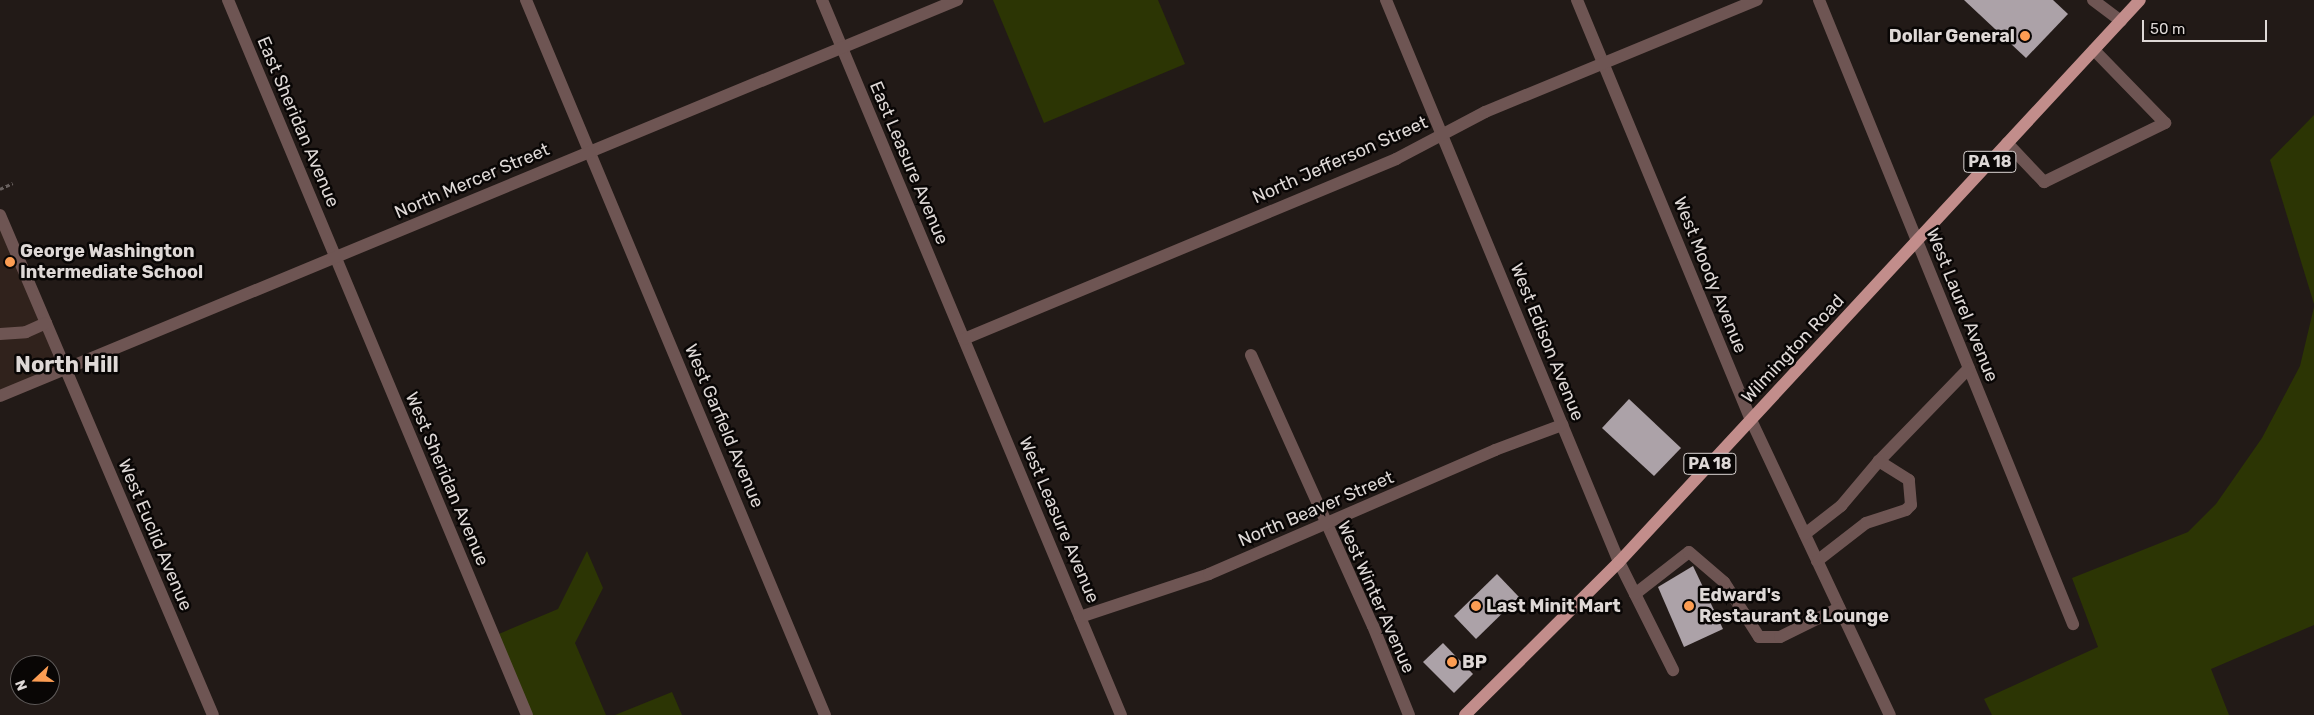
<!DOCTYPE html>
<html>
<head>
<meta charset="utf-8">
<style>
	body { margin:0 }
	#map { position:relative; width:2314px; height:715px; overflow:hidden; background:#221a17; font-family:Rubik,sans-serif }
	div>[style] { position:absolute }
	.built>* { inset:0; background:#30221c }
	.green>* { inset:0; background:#2c3504 }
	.building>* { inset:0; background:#aca2a8 }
	.path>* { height:3px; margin-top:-1.5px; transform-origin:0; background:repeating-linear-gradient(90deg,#68605e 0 4px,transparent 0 6.5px) }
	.minor>* { height:12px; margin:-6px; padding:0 6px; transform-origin:6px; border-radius:6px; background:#6e5553 }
	.major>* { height:12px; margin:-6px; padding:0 6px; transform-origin:6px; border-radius:6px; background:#c28d8b }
	.dots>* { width:14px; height:14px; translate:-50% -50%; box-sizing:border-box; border:2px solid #090605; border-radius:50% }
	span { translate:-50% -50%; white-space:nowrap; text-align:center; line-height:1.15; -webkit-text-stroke:5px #090605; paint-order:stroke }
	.shield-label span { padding:1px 4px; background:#090605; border:1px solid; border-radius:4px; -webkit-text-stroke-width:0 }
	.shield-label { font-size:16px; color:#ded8d6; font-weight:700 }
	.poi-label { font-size:18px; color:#ded8d6; font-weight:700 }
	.right { translate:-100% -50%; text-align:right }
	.left { translate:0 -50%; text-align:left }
	.street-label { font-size:18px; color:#ded8d6 }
	.district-label { font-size:22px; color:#ded8d6; font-weight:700 }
	.north { position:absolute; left:10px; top:655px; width:50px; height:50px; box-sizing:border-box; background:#090605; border:1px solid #5e5a59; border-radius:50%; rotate:249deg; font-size:14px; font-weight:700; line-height:20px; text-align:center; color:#ded8d6 }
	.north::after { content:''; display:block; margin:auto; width:18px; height:22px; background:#fc9d53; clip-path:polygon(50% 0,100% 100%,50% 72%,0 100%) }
	.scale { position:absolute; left:2142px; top:20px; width:125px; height:22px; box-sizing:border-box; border:2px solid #ded8d6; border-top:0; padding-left:6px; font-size:15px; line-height:18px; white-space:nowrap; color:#ded8d6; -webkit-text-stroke:4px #090605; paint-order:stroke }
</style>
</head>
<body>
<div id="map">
	<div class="built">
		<div style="clip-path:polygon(0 215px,64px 369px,0 396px)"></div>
	</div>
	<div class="green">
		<div style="clip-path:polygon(993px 0,1158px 0,1185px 64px,1044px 123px)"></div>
		<div style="clip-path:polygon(2314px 115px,2314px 304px,2270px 160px)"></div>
		<div style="clip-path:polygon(2314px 307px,2314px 625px,2211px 669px,2229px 715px,1992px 715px,1984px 699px,2098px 647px,2072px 578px,2188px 532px,2216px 504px,2262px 438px,2300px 366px)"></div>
		<div style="clip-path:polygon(587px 551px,603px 588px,575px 643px,606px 715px,527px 715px,494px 636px,558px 609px)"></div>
		<div style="clip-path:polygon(672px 692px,682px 715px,615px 715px)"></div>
	</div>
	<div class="building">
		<div style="clip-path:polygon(1964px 0,2053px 0,2068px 14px,2026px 58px)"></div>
		<div style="clip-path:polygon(1629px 399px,1681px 448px,1654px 476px,1602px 428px)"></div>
		<div style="clip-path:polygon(1693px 566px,1723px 629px,1684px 647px,1658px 587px)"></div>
		<div style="clip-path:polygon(1497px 574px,1519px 597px,1476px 639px,1454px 616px)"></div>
		<div style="clip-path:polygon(1443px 643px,1473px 674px,1454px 693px,1423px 662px)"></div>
	</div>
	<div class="path">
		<div style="left:0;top:189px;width:14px;rotate:-25deg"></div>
	</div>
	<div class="minor">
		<div style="left:228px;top:0;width:775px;rotate:67.31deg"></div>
		<div style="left:526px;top:0;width:775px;rotate:67.31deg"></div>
		<div style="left:822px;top:0;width:775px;rotate:67.31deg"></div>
		<div style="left:1386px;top:0;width:608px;rotate:67.48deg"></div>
		<div style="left:1619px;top:562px;width:121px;rotate:63.4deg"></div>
		<div style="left:1577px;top:0;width:455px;rotate:67.5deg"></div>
		<div style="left:1751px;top:420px;width:326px;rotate:64.8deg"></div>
		<div style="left:1819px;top:0;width:674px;rotate:67.85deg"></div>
		<div style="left:2093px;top:0;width:35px;rotate:37deg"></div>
		<div style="left:2007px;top:143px;width:54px;rotate:46.5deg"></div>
		<div style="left:2044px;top:182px;width:135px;rotate:-26deg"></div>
		<div style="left:2165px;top:123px;width:102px;rotate:-134.2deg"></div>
		<div style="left:0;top:215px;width:543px;rotate:66.93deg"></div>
		<div style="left:0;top:334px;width:26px;rotate:-4deg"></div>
		<div style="left:26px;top:332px;width:22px;rotate:-24deg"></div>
		<div style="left:964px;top:339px;width:468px;rotate:-22.6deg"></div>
		<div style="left:1396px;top:159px;width:101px;rotate:-27.8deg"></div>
		<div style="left:1485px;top:112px;width:294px;rotate:-22.4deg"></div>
		<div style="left:1251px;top:355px;width:297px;rotate:65.8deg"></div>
		<div style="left:1373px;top:626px;width:96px;rotate:68deg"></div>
		<div style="left:0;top:396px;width:1036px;rotate:-22.48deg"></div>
		<div style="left:1805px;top:534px;width:46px;rotate:-37.9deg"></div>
		<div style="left:1841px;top:506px;width:59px;rotate:-49.8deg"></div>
		<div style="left:1879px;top:461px;width:129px;rotate:-45.9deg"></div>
		<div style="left:1817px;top:561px;width:62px;rotate:-37.8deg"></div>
		<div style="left:1866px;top:523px;width:42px;rotate:-18deg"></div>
		<div style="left:1906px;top:510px;width:7px;rotate:-45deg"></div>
		<div style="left:1911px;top:505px;width:25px;rotate:-95deg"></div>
		<div style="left:1909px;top:480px;width:36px;rotate:-148deg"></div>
		<div style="left:1635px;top:594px;width:68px;rotate:-37.9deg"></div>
		<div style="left:1689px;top:552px;width:46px;rotate:40.6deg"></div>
		<div style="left:1724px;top:582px;width:65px;rotate:57.5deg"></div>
		<div style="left:1759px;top:637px;width:21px"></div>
		<div style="left:1780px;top:637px;width:66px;rotate:-26.2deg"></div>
		<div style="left:1080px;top:617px;width:136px;rotate:-18.4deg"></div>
		<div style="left:1209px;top:574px;width:312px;rotate:-23.4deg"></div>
		<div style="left:1495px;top:450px;width:72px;rotate:-20.5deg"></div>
	</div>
	<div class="major">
		<div style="left:1465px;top:715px;width:217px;rotate:-44.8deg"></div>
		<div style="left:1619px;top:562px;width:766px;rotate:-47.17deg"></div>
	</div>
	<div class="dots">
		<div style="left:2025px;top:36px;background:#fc9d53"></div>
		<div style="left:10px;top:262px;background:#fc9d53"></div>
		<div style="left:1476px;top:606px;background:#fc9d53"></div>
		<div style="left:1689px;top:606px;background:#fc9d53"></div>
		<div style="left:1452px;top:662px;background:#fc9d53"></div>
	</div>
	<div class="shield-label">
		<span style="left:1990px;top:162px">PA 18</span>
		<span style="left:1710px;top:464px">PA 18</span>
	</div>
	<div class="poi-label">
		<span class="right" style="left:2015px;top:36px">Dollar General</span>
		<span class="left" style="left:20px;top:262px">George Washington<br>Intermediate School</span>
		<span class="left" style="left:1699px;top:606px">Edward's<br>Restaurant &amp; Lounge</span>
		<span class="left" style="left:1486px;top:606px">Last Minit Mart</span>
		<span class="left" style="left:1462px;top:662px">BP</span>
	</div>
	<div class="street-label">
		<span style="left:298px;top:122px;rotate:67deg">East Sheridan Avenue</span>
		<span style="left:1340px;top:160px;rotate:-24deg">North Jefferson Street</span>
		<span style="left:909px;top:163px;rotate:67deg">East Leasure Avenue</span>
		<span style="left:472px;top:181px;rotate:-23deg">North Mercer Street</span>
		<span style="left:1710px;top:275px;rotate:68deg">West Moody Avenue</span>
		<span style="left:1962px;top:305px;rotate:68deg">West Laurel Avenue</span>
		<span style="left:1547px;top:342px;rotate:68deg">West Edison Avenue</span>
		<span style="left:1793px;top:349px;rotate:-47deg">Wilmington Road</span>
		<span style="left:724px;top:426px;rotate:67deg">West Garfield Avenue</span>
		<span style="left:447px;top:479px;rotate:67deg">West Sheridan Avenue</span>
		<span style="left:1316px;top:509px;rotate:-23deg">North Beaver Street</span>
		<span style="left:1059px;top:520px;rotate:67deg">West Leasure Avenue</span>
		<span style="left:155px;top:535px;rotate:67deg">West Euclid Avenue</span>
		<span style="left:1376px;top:597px;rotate:66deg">West Winter Avenue</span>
	</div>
	<div class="district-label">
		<span style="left:67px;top:365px">North Hill</span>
	</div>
	<div class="north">N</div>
	<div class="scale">50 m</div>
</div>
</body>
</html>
